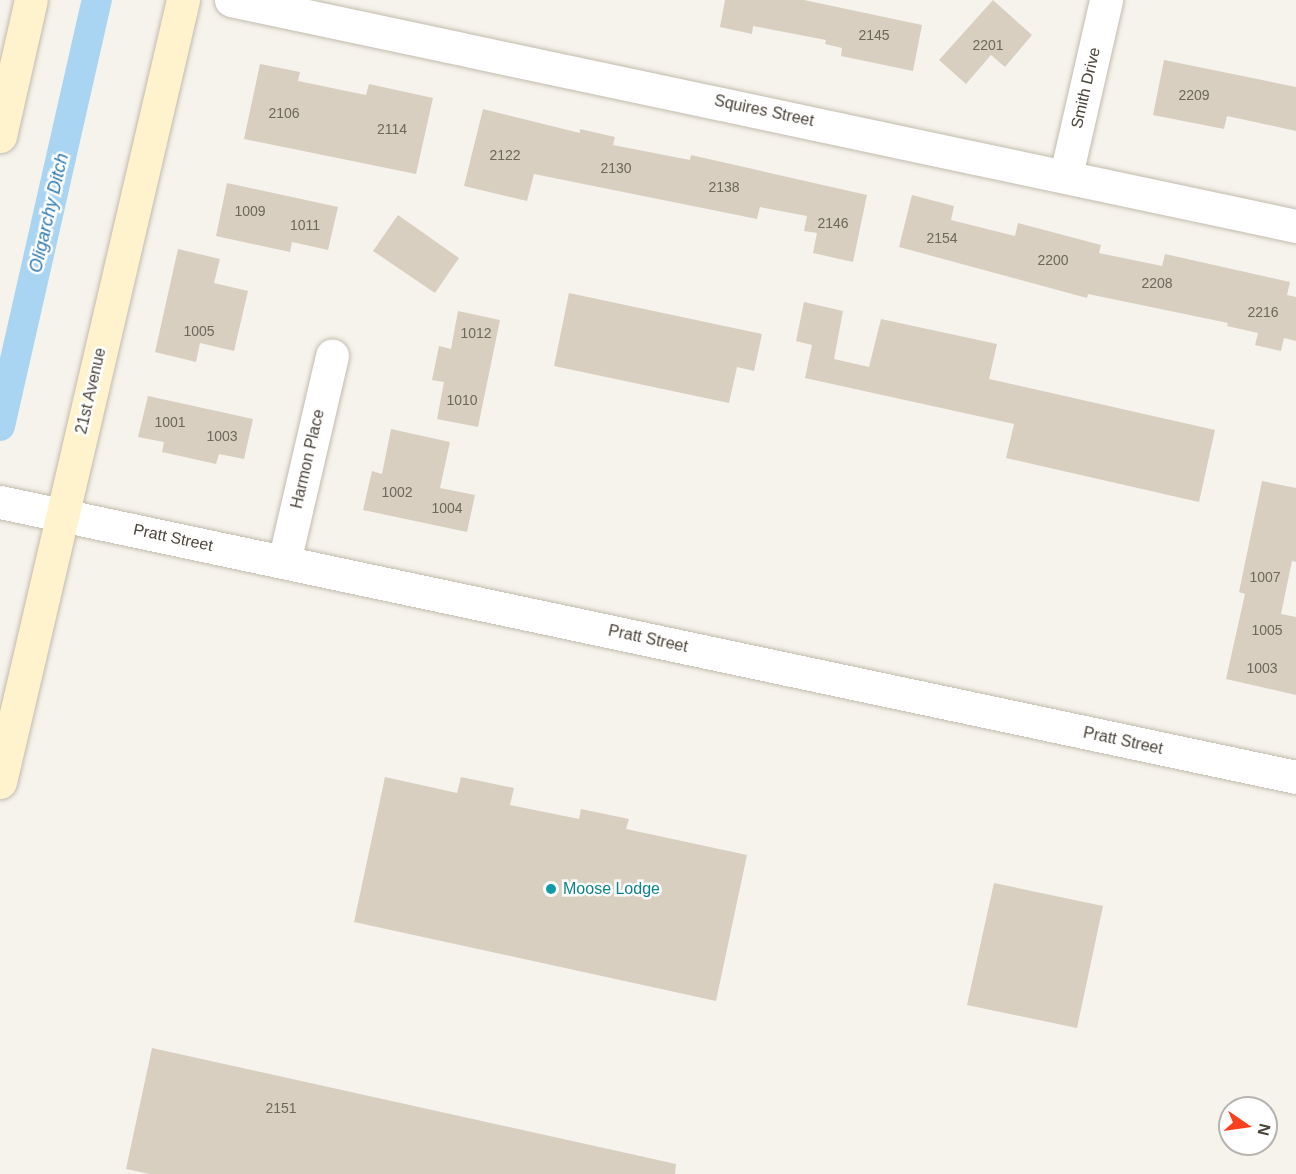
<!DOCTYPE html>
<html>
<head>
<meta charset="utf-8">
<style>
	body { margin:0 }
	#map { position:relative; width:1296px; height:1174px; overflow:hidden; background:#f6f3ec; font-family:Helvetica,sans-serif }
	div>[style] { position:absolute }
	.canal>* { height:30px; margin:-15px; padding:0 15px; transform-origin:15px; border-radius:15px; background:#a9d4f2 }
	.building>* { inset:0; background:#d8cfc1 }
	.roads { filter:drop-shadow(0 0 2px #c2bbae) drop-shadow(0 0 2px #c2bbae) }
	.street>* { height:33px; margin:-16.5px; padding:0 16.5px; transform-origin:16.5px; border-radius:16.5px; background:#fff }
	.secondary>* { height:33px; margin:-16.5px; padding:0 16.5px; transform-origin:16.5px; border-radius:16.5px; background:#fff3cd }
	.dots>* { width:16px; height:16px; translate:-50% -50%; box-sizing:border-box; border:3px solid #fff; border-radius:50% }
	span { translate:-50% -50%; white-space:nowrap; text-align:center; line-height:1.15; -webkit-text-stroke:5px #fff; paint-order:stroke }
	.number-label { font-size:14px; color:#6e675b }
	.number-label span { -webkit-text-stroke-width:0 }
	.street-label { font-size:16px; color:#4b4439 }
	.culture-label { font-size:16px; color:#0d838f }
	.left { translate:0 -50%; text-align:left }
	.water-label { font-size:18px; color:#2e7ab2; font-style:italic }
	.north { position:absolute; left:1218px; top:1096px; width:60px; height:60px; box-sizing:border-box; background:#fff; border:2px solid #b7b4b0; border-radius:50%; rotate:103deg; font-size:16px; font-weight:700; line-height:24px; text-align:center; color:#4b4439 }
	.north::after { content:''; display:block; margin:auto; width:21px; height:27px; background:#fc3f1d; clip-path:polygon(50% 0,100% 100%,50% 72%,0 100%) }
</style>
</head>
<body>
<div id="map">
	<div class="canal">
		<div style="left:0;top:426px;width:437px;rotate:-77.2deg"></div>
	</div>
	<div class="building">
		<div style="clip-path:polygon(725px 0,804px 0,922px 25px,913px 71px,841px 56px,842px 48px,825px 44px,826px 40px,753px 26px,752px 34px,720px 27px)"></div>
		<div style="clip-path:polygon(993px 0,1032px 35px,1005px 67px,991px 55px,966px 84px,939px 60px)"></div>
		<div style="clip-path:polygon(1164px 60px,1296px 87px,1296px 131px,1227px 116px,1224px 129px,1153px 115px)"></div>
		<div style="clip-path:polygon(260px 64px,300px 72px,298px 81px,366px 95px,369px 84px,433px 98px,416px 174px,244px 139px)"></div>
		<div style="clip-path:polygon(483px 109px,580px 133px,580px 129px,615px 137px,613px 145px,690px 160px,691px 155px,867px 195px,853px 262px,813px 253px,817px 233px,804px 231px,807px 216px,760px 207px,757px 219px,534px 174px,527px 201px,464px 186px)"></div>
		<div style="clip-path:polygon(227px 183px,338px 207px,328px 250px,292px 242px,290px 252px,216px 236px)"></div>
		<div style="clip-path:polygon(912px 195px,954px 206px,951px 220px,1015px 236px,1018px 223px,1101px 245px,1099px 253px,1162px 266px,1165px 254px,1290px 282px,1287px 295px,1296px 297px,1296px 341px,1284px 338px,1281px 351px,1255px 345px,1258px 333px,1227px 326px,1228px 323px,1088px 294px,1087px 298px,899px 247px)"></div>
		<div style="clip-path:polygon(398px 215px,459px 258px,435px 293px,373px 251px)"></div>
		<div style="clip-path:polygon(178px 249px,220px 259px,214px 283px,248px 291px,234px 351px,200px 343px,196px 362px,155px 352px)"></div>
		<div style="clip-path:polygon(569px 293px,762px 334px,754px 371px,737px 367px,729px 403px,554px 366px)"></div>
		<div style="clip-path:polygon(804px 302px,843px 311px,834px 359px,869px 367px,881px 319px,997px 344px,989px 379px,1215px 430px,1199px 502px,1006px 458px,1014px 424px,805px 378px,812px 345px,796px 341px)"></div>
		<div style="clip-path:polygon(458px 311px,500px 320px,478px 427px,437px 419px,444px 382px,432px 380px,439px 346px,451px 349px)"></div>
		<div style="clip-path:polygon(148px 396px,253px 419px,244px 459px,219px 454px,216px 464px,162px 452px,164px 442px,138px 437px)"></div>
		<div style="clip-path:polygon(391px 429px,450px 442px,440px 488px,475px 495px,467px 532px,363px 510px,372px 471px,382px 474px)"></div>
		<div style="clip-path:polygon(1262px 481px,1296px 488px,1296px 562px,1292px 561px,1281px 614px,1296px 617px,1296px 695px,1226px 679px,1245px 594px,1239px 592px)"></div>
		<div style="clip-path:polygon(385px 777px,457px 793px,461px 777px,514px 788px,510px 805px,579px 819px,581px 809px,629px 819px,626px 829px,747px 855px,716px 1001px,354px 922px)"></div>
		<div style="clip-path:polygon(994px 883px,1103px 906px,1077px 1028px,967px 1005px)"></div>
		<div style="clip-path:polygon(152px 1048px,676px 1164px,675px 1174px,150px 1174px,126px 1169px)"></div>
	</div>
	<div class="roads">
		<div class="street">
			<div style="left:231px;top:0;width:1089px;rotate:11.98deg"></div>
			<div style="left:1066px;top:175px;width:180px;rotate:-77.1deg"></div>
			<div style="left:0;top:502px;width:1325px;rotate:11.98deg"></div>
			<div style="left:284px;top:562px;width:212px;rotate:-76.9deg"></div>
		</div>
		<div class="secondary">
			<div style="left:0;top:136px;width:139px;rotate:-77.2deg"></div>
			<div style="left:0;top:782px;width:803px;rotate:-76.83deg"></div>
		</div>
	</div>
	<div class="dots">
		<div style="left:551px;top:889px;background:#0f9aa8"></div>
	</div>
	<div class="number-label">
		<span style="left:874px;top:35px">2145</span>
		<span style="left:988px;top:45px">2201</span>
		<span style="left:1194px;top:95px">2209</span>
		<span style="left:284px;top:113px">2106</span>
		<span style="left:392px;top:129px">2114</span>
		<span style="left:505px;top:155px">2122</span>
		<span style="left:616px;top:168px">2130</span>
		<span style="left:724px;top:187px">2138</span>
		<span style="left:250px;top:211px">1009</span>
		<span style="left:833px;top:223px">2146</span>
		<span style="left:305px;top:225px">1011</span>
		<span style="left:942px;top:238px">2154</span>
		<span style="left:1053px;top:260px">2200</span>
		<span style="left:1157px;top:283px">2208</span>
		<span style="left:1263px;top:312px">2216</span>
		<span style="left:199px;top:331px">1005</span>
		<span style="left:476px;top:333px">1012</span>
		<span style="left:462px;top:400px">1010</span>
		<span style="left:170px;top:422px">1001</span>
		<span style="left:222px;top:436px">1003</span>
		<span style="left:397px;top:492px">1002</span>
		<span style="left:447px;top:508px">1004</span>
		<span style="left:1265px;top:577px">1007</span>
		<span style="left:1267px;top:630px">1005</span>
		<span style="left:1262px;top:668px">1003</span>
		<span style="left:281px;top:1108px">2151</span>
	</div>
	<div class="street-label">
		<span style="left:1086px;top:88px;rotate:-77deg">Smith Drive</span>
		<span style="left:764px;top:111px;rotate:12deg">Squires Street</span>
		<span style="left:91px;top:391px;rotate:-77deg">21st Avenue</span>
		<span style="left:308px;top:459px;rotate:-77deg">Harmon Place</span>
		<span style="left:173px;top:538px;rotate:12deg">Pratt Street</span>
		<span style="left:648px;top:639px;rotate:12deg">Pratt Street</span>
		<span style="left:1123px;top:741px;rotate:12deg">Pratt Street</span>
	</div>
	<div class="culture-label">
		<span class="left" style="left:563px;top:889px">Moose Lodge</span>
	</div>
	<div class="water-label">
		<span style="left:49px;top:213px;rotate:-77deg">Oligarchy Ditch</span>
	</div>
	<div class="north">N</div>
</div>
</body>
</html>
